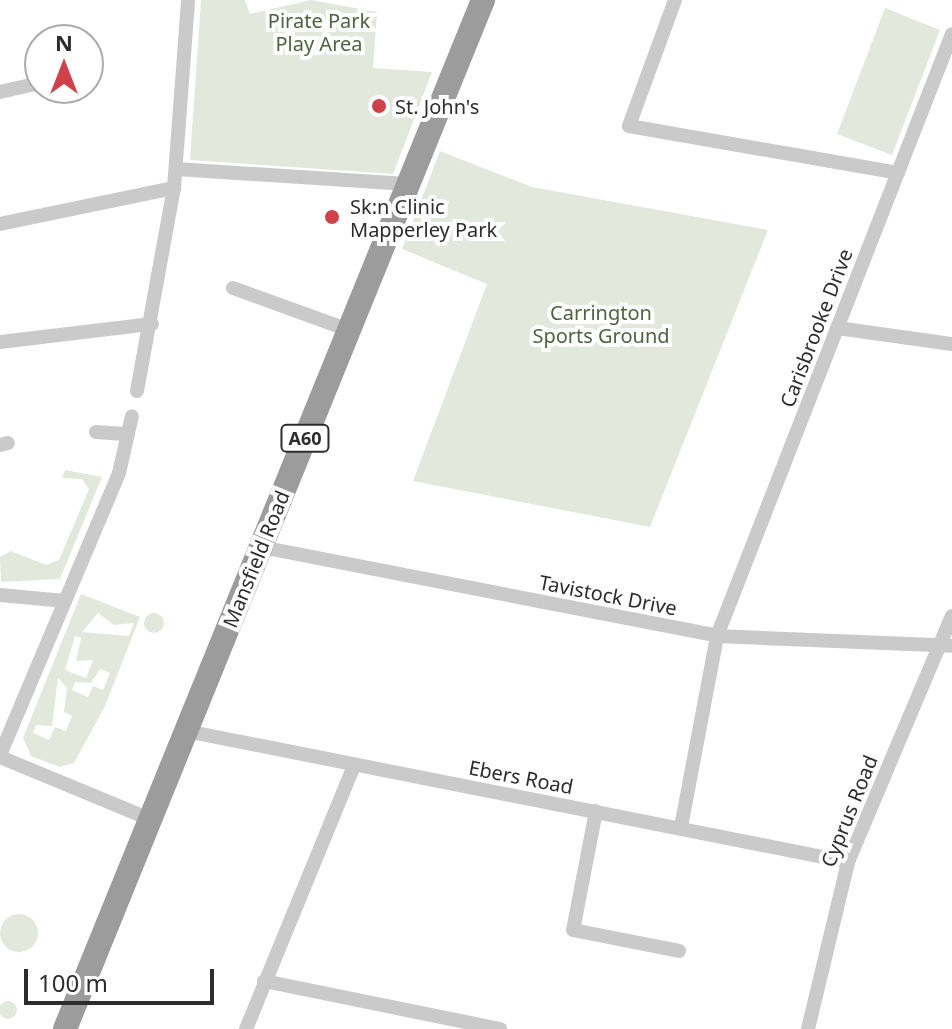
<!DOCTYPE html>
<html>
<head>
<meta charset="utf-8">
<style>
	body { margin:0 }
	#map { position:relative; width:952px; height:1029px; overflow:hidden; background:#fff; font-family:"Noto Sans",sans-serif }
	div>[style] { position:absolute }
	.green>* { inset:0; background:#e2e9dc }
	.round { border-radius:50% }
	.minor>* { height:14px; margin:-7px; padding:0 7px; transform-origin:7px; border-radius:7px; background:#cacaca }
	.trunk>* { height:24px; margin:-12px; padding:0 12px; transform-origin:12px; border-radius:12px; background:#9c9c9c }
	.dots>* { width:22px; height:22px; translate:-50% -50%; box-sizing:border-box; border:4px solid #fff; border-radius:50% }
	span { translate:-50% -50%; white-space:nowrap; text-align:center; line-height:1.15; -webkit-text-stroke:8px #fff; paint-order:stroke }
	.shield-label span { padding:2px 6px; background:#fff; border:2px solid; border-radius:6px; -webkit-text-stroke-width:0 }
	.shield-label { font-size:18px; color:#2d2d2d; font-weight:700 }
	.park-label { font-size:20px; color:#4f6340 }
	.poi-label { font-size:20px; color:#2d2d2d }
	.left { translate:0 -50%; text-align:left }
	.street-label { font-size:20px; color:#2d2d2d }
	.north { position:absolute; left:24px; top:24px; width:80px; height:80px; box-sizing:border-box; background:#fff; border:2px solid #ababab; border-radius:50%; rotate:0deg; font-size:22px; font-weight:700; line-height:32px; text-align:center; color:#2d2d2d }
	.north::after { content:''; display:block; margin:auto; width:28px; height:36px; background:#d04249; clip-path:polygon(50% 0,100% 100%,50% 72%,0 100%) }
	.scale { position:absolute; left:24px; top:969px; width:190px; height:36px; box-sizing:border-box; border:4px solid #2d2d2d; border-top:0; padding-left:10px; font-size:24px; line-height:28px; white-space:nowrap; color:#2d2d2d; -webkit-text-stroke:6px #fff; paint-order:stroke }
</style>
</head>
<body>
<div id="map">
	<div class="green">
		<div style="clip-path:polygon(201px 0,245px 0,250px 14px,311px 0,377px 12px,373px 68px,432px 72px,393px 174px,190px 160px)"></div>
		<div style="clip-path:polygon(885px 8px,940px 30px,892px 155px,837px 134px)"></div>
		<div style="clip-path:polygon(440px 151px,532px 187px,768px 230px,650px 527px,413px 481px,487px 284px,402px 249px)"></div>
		<div style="clip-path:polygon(65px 470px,102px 477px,60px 579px,1px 582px,0 557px,11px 551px,46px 565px,59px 560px,89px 489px,82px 479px,62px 478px)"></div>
		<div style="clip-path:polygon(evenodd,81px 594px,140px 617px,105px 706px,74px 763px,60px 767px,31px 756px,23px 738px,81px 594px,98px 613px,114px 625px,134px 623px,129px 636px,82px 632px,98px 613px,81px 594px,75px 636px,81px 638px,76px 661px,93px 660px,86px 678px,65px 670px,75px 636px,81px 594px,100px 669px,110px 673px,103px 690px,93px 686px,88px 697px,72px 690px,75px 682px,91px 683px,100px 669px,81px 594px,58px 678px,67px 688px,64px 712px,72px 716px,66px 731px,55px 727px,49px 740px,33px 733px,36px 725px,52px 726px,58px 678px)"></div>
		<div class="round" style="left:144px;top:613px;width:20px;height:20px"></div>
		<div class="round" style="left:0;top:914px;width:38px;height:38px"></div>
		<div class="round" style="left:-1px;top:1001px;width:18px;height:18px"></div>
	</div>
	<div class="minor">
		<div style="left:675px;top:0;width:134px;rotate:110.1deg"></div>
		<div style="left:629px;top:126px;width:273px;rotate:9.9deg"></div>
		<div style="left:76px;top:88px;width:4px;rotate:76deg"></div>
		<div style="left:0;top:92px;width:41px;rotate:-12.7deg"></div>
		<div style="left:176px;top:169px;width:232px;rotate:3.7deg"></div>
		<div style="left:0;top:224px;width:178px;rotate:-11.7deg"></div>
		<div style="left:233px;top:288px;width:123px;rotate:19.9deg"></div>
		<div style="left:837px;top:328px;width:116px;rotate:7.9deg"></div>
		<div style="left:0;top:342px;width:153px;rotate:-6.8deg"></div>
		<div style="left:137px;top:391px;width:206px;rotate:-79.7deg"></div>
		<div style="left:174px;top:188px;width:189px;rotate:-85.7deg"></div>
		<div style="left:96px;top:432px;width:32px;rotate:4deg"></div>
		<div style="left:0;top:445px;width:8px;rotate:-14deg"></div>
		<div style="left:261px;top:547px;width:465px;rotate:11deg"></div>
		<div style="left:717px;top:636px;width:235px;rotate:2.4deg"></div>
		<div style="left:0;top:595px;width:65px;rotate:5.3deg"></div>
		<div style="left:186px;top:731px;width:675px;rotate:11.19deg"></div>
		<div style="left:0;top:755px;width:306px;rotate:-67.1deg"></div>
		<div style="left:119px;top:473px;width:58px;rotate:-77.2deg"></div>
		<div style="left:0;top:757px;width:162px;rotate:22.5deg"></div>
		<div style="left:596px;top:811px;width:121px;rotate:100.9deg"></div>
		<div style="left:573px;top:930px;width:108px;rotate:11.2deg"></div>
		<div style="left:681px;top:827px;width:194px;rotate:-79.3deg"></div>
		<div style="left:717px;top:636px;width:646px;rotate:-68.68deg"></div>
		<div style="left:264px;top:981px;width:241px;rotate:11.5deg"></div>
		<div style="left:246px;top:1029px;width:284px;rotate:-67.7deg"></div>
		<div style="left:808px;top:1029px;width:172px;rotate:-76.5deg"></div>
		<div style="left:848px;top:862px;width:267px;rotate:-67.1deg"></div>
	</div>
	<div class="trunk">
		<div style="left:65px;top:1029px;width:1111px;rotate:-67.89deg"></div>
	</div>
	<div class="dots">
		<div style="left:379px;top:106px;background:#d04249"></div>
		<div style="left:332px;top:217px;background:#d04249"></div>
	</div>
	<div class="shield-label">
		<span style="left:305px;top:438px">A60</span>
	</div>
	<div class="park-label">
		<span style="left:319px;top:32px">Pirate Park<br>Play Area</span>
		<span style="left:601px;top:324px">Carrington<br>Sports Ground</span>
	</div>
	<div class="poi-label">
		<span class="left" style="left:395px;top:106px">St. John's</span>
		<span class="left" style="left:350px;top:218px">Sk:n Clinic<br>Mapperley Park</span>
	</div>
	<div class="street-label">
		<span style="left:816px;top:328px;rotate:-69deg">Carisbrooke Drive</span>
		<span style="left:256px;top:559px;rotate:-68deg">Mansfield Road</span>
		<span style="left:608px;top:595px;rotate:11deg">Tavistock Drive</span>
		<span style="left:521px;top:777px;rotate:11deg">Ebers Road</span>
		<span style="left:849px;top:811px;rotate:-68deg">Cyprus Road</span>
	</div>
	<div class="north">N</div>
	<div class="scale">100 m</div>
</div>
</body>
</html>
